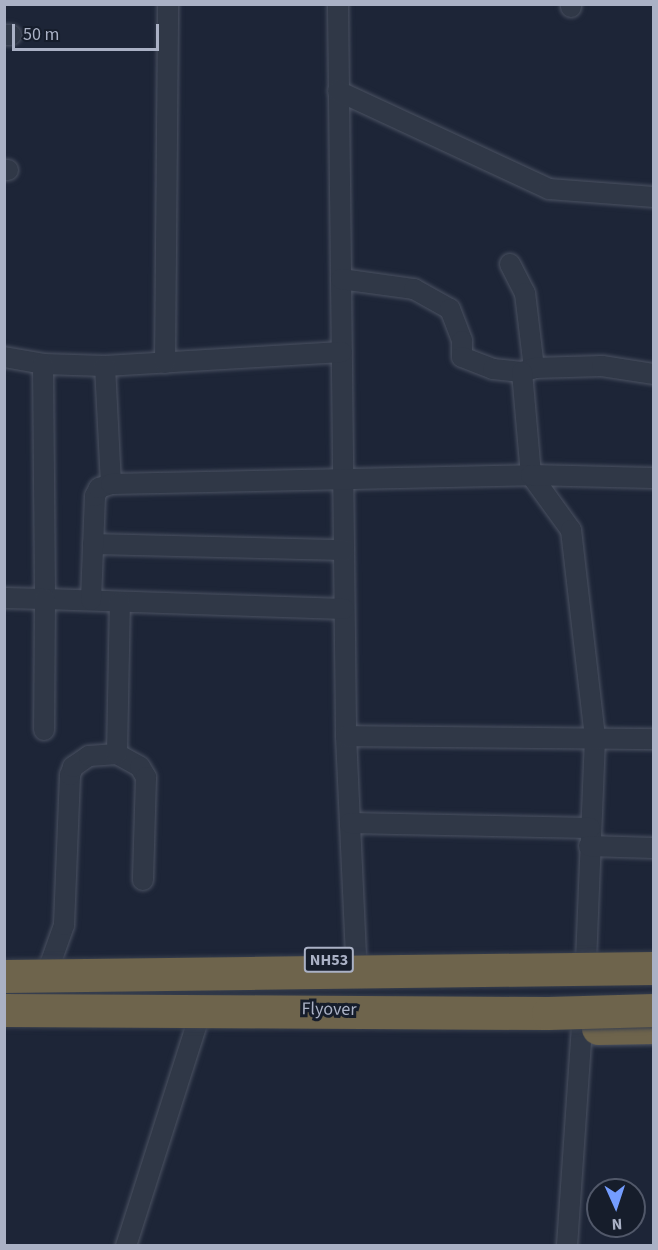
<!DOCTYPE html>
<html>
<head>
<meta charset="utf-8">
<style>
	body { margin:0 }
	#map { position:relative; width:658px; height:1250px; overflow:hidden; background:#1d2537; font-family:"Source Sans 3",sans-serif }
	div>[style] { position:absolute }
	.roads { filter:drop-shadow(0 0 2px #4b5262) drop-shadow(0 0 2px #4b5262) }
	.street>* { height:20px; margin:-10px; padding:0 10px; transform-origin:10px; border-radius:10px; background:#303847 }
	.highway>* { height:33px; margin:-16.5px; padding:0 16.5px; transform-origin:16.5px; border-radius:16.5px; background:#6e644c }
	.bridges { filter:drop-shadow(0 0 2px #383f4e) drop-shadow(0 0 2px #383f4e) }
	.highway-bridge>* { height:33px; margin:-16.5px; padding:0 16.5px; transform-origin:16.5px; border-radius:16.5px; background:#6e644c }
	span { translate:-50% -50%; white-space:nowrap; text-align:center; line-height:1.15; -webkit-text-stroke:6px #161d2b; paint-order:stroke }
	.shield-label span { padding:2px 4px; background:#161d2b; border:2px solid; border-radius:4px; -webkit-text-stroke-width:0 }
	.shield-label { font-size:16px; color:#aab1c5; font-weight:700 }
	.street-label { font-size:18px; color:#aab1c5 }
	.frame { position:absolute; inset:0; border:6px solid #aab1c5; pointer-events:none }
	.north { position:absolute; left:586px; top:1178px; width:60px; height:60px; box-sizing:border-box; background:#161d2b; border:2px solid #515869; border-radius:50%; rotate:177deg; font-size:16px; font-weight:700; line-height:24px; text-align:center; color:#aab1c5 }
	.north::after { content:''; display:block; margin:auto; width:21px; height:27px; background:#749dff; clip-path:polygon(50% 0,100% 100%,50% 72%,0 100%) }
	.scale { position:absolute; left:12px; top:24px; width:147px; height:27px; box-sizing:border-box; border:3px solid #aab1c5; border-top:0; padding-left:8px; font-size:18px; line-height:21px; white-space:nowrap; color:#aab1c5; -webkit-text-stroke:4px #161d2b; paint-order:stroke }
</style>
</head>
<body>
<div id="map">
	<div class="roads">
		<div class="street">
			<div style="left:338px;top:4px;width:732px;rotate:89.37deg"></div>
			<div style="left:346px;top:736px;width:224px;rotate:87.4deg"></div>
			<div style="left:571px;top:7px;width:3px;rotate:-90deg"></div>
			<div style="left:4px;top:35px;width:7px"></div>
			<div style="left:338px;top:91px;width:233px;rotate:24.9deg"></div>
			<div style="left:549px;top:189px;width:105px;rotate:4.4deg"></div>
			<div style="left:4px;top:170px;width:4px"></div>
			<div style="left:510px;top:264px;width:33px;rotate:63deg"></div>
			<div style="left:525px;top:293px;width:76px;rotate:83.2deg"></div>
			<div style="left:341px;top:279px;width:74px;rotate:7.8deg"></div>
			<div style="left:414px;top:289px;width:41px;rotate:29.1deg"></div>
			<div style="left:450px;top:309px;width:34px;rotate:69deg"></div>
			<div style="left:462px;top:341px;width:16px;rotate:90deg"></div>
			<div style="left:462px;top:357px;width:33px;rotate:21deg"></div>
			<div style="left:493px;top:369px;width:29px;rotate:6deg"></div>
			<div style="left:522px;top:372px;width:13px;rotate:-18deg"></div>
			<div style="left:534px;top:368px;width:68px;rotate:-1.7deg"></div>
			<div style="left:602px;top:366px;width:53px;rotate:8.7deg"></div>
			<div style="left:4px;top:357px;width:40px;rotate:10deg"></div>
			<div style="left:43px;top:364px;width:62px;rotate:1.8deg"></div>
			<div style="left:105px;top:366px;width:237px;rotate:-3.4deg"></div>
			<div style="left:165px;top:363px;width:359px;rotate:-89.5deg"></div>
			<div style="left:43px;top:364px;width:235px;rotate:89.5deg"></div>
			<div style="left:45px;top:599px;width:299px;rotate:1.9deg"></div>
			<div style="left:105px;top:366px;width:118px;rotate:87.1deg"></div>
			<div style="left:522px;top:372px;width:103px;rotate:85deg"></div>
			<div style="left:531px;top:475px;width:68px;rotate:54deg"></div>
			<div style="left:571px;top:530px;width:209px;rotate:83.4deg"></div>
			<div style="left:595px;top:738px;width:224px;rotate:92.3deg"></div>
			<div style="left:93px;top:544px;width:251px;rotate:1.4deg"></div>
			<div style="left:4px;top:598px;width:41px;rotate:1.4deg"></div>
			<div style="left:45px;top:599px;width:131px;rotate:90.4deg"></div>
			<div style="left:91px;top:600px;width:104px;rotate:-87.8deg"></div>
			<div style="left:95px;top:496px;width:9px;rotate:-63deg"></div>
			<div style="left:99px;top:488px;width:13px;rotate:-18deg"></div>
			<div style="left:111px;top:484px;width:420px;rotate:-1.2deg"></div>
			<div style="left:531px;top:475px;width:123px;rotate:1.4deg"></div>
			<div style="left:346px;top:736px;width:308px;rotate:0.6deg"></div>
			<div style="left:117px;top:754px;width:26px;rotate:29deg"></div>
			<div style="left:140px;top:767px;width:12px;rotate:59deg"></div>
			<div style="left:146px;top:777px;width:103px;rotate:91.7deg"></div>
			<div style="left:350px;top:823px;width:240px;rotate:1.2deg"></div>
			<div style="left:589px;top:846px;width:65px;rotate:1.8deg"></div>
			<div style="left:48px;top:970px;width:48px;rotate:-70.4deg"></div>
			<div style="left:64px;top:925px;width:150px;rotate:-87.7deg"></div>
			<div style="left:70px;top:775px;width:9px;rotate:-69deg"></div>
			<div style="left:73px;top:767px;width:19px;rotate:-35deg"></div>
			<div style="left:89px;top:756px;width:28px;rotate:-4deg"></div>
			<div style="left:117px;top:754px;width:152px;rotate:-88.9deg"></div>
			<div style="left:126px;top:1246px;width:236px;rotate:-72.3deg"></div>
			<div style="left:567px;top:1246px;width:219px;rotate:-86.1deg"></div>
		</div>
		<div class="highway">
			<div style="left:598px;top:1028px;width:56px;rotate:-1deg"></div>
		</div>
	</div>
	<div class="bridges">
		<div class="highway-bridge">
			<div style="left:4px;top:976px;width:650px;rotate:-0.71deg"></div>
			<div style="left:4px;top:1010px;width:544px;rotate:0.32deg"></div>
			<div style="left:548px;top:1013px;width:106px;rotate:-1.6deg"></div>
		</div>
	</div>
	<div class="shield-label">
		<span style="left:329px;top:960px">NH53</span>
	</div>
	<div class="street-label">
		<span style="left:329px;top:1010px;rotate:1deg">Flyover</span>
	</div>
	<div class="frame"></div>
	<div class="north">N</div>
	<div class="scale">50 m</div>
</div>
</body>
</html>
